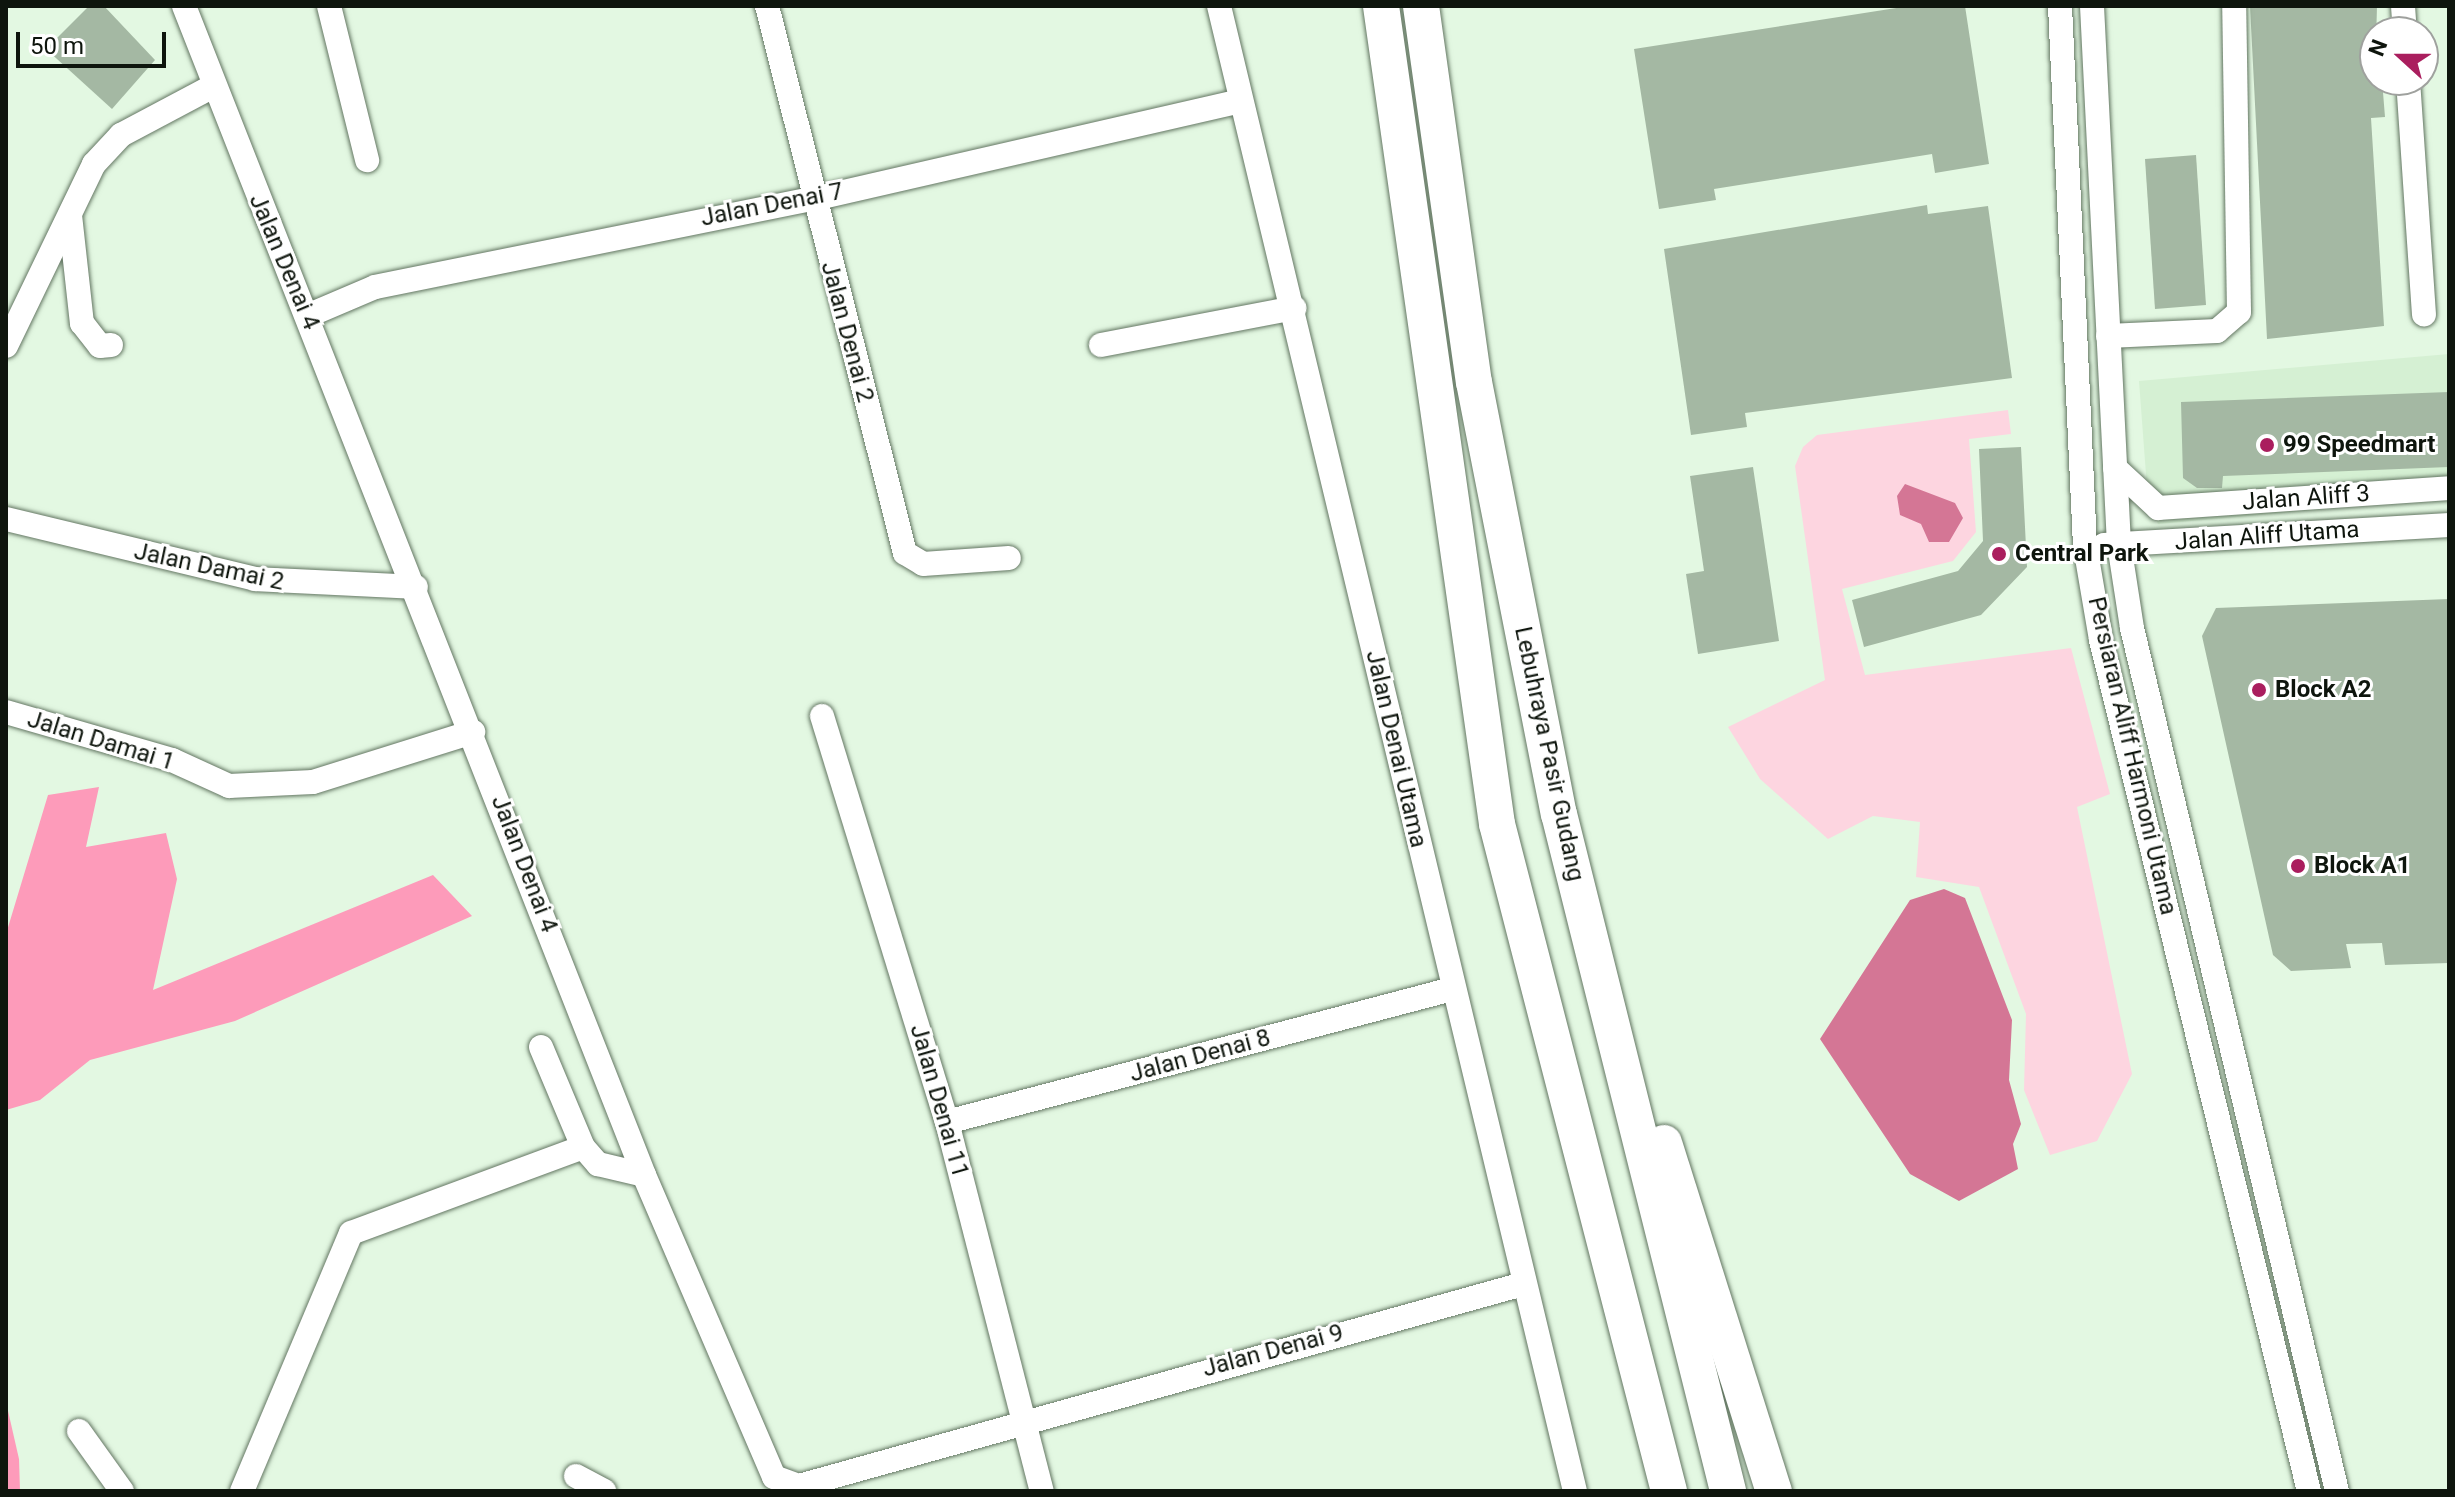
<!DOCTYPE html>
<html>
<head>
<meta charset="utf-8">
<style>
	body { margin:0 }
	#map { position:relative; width:2455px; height:1497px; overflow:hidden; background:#e3f8e2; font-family:Roboto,sans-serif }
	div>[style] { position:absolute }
	.built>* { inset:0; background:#d5f0d3 }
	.green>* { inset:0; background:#fdd5e0 }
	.forest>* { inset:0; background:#fd9bba }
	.water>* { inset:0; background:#d47695 }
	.building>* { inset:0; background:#a4b8a3 }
	.roads { filter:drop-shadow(0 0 2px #637662) drop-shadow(0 0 2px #637662) }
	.minor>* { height:24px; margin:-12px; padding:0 12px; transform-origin:12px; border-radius:12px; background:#fff }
	.highway>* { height:36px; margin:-18px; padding:0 18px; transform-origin:18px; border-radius:18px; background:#fff }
	.dots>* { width:22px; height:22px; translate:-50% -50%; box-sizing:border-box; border:4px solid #fff; border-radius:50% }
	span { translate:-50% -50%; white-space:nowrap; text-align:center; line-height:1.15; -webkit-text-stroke:6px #fff; paint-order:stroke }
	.street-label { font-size:24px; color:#0e150d }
	.poi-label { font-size:24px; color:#0e150d; font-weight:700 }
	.left { translate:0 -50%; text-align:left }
	.frame { position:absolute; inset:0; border:8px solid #0e150d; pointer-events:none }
	.north { position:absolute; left:2359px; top:16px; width:80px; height:80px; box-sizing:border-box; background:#fff; border:2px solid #9fa19e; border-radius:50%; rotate:291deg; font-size:22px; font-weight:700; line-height:32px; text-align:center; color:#0e150d }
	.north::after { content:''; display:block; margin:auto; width:28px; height:36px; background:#aa1e5e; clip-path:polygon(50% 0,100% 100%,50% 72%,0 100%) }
	.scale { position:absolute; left:16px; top:32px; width:150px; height:36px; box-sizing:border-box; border:4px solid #0e150d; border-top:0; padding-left:10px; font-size:24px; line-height:28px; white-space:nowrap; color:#0e150d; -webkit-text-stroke:6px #fff; paint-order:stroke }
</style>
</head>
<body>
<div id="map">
	<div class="built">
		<div style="clip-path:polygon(2449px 354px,2449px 498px,2158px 524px,2148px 501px,2139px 381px)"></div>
	</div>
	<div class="green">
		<div style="clip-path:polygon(2008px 410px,2011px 434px,1969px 439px,1976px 532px,1953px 561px,1842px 589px,1865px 675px,2071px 648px,2110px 794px,2077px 807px,2132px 1074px,2097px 1141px,2050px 1155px,2024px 1090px,2026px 1014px,1979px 887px,1916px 877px,1920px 822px,1873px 816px,1828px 839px,1760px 779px,1728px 727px,1825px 680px,1795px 466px,1803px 447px,1817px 435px)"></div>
	</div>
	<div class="forest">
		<div style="clip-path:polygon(99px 787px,86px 847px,166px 833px,177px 879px,153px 990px,433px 875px,472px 916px,235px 1021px,90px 1060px,40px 1100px,6px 1110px,6px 934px,48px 795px)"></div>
		<div style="clip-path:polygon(6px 1402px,19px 1459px,20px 1491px,6px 1491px)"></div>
	</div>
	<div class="water">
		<div style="clip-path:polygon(1905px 484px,1955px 503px,1963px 518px,1949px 542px,1929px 542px,1921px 524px,1900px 515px,1897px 496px)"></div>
		<div style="clip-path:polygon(1944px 889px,1965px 898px,2012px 1020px,2009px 1080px,2021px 1124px,2013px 1144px,2018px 1169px,1959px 1201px,1910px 1174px,1820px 1039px,1910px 900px)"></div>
	</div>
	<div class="building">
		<div style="clip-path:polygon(89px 6px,104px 6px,155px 60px,112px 109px,46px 49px)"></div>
		<div style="clip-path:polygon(1909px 6px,1965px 6px,1989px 164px,1935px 173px,1932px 154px,1714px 189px,1716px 200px,1659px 209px,1634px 49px)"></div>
		<div style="clip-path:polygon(2250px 6px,2377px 6px,2375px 80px,2382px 80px,2385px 117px,2371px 118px,2384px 326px,2267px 339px)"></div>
		<div style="clip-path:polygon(2196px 155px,2206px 305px,2155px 309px,2145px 159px)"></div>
		<div style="clip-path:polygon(1927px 205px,1928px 214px,1988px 206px,2012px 378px,1745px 413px,1747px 427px,1691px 435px,1664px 249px)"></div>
		<div style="clip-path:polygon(2449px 392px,2449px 467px,2223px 476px,2222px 488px,2197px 488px,2183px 478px,2181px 402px)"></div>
		<div style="clip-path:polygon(2021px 447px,2027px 567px,1981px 615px,1864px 647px,1852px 600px,1958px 571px,1983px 541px,1979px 449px)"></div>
		<div style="clip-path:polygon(1753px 467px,1779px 641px,1698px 654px,1686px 574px,1704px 571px,1690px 476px)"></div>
		<div style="clip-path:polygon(2449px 599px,2449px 963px,2385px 965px,2382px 943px,2346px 944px,2351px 968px,2291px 971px,2273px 955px,2202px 636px,2216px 608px)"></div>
	</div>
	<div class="roads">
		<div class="minor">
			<div style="left:184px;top:6px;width:1256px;rotate:68.52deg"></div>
			<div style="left:644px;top:1175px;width:329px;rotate:66.7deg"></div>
			<div style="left:774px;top:1477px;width:27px;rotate:20deg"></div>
			<div style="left:799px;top:1486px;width:752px;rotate:-15.59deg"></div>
			<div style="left:329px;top:6px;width:159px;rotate:76.1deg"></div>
			<div style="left:767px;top:6px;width:564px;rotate:75.84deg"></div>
			<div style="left:905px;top:553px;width:21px;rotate:31deg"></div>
			<div style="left:923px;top:564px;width:86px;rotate:-4deg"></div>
			<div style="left:1219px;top:6px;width:1527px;rotate:76.52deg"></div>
			<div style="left:2060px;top:6px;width:541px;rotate:87.35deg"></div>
			<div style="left:2085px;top:546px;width:95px;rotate:80.3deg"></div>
			<div style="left:2101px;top:640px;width:876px;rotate:76.27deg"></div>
			<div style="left:2092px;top:6px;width:539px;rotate:87.13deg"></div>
			<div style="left:2119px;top:544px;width:85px;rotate:81.2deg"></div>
			<div style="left:2132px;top:628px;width:887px;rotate:76.64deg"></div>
			<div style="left:2403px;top:6px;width:26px;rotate:86deg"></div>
			<div style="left:2408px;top:80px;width:235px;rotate:86.1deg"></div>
			<div style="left:70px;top:215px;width:109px;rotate:83.7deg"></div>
			<div style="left:82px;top:323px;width:29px;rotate:52deg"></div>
			<div style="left:100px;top:346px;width:11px;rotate:-5deg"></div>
			<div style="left:307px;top:316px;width:74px;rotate:-23.1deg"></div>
			<div style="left:375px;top:287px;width:447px;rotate:-11.4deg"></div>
			<div style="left:813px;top:199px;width:438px;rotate:-12.9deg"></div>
			<div style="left:2108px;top:336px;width:109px;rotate:-2.6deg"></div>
			<div style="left:2217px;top:331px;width:29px;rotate:-41deg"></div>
			<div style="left:2239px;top:312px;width:306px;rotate:-90.9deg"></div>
			<div style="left:1101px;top:345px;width:197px;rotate:-10.8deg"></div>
			<div style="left:6px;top:346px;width:202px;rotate:-64.2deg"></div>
			<div style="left:94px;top:164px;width:40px;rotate:-47deg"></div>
			<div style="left:121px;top:135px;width:104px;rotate:-28deg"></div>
			<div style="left:2115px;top:468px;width:59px;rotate:42.9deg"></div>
			<div style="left:2158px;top:508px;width:292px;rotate:-3.9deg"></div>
			<div style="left:6px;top:519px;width:256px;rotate:13.5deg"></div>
			<div style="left:255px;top:579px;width:161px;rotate:2.8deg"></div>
			<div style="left:2104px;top:545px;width:346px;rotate:-3.3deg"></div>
			<div style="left:6px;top:712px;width:173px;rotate:16.1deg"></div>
			<div style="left:172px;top:760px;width:63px;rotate:24.5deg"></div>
			<div style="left:229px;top:786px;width:84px;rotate:-2.7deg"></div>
			<div style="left:313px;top:782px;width:168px;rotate:-17.4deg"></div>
			<div style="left:822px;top:716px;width:425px;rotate:72.9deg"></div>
			<div style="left:947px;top:1122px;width:381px;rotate:75.6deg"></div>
			<div style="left:541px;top:1047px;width:108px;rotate:67.2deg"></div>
			<div style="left:947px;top:1122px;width:522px;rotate:-14.75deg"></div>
			<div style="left:79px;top:1431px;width:74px;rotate:54.4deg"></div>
			<div style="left:576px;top:1476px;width:32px;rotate:28deg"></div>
			<div style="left:242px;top:1491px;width:280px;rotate:-67.1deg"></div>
			<div style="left:351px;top:1233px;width:247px;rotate:-20.3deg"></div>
			<div style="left:583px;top:1147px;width:23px;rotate:49deg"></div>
			<div style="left:598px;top:1164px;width:47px;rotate:13.4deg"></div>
		</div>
		<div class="highway">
			<div style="left:1381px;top:6px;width:826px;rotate:81.93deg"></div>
			<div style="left:1497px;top:824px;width:689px;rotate:75.54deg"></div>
			<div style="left:1421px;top:6px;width:380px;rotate:82deg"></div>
			<div style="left:1474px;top:382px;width:440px;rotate:78.9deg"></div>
			<div style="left:1559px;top:814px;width:698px;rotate:75.98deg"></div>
			<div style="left:1664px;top:1143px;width:365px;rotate:72.5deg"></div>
		</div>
	</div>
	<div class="dots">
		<div style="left:2267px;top:445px;background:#aa1e5e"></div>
		<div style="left:1999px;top:554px;background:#aa1e5e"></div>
		<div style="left:2259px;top:690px;background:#aa1e5e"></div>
		<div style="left:2298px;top:866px;background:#aa1e5e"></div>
	</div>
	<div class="street-label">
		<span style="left:772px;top:205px;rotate:-11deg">Jalan Denai 7</span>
		<span style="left:284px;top:262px;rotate:67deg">Jalan Denai 4</span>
		<span style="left:847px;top:332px;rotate:75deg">Jalan Denai 2</span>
		<span style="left:2306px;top:498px;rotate:-4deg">Jalan Aliff 3</span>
		<span style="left:2267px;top:536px;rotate:-4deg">Jalan Aliff Utama</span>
		<span style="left:209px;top:567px;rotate:12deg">Jalan Damai 2</span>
		<span style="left:101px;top:741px;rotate:17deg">Jalan Damai 1</span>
		<span style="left:1396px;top:749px;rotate:77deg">Jalan Denai Utama</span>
		<span style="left:1549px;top:754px;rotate:78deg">Lebuhraya Pasir Gudang</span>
		<span style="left:2132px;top:756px;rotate:77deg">Persiaran Aliff Harmoni Utama</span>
		<span style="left:524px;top:864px;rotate:69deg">Jalan Denai 4</span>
		<span style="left:1200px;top:1056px;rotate:-15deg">Jalan Denai 8</span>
		<span style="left:939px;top:1101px;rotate:74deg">Jalan Denai 11</span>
		<span style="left:1273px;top:1351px;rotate:-15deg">Jalan Denai 9</span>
	</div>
	<div class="poi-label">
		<span class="left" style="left:2283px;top:445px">99 Speedmart</span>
		<span class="left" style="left:2015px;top:554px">Central Park</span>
		<span class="left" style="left:2275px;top:690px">Block A2</span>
		<span class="left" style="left:2314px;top:866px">Block A1</span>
	</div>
	<div class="frame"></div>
	<div class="north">N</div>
	<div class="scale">50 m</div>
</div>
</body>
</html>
